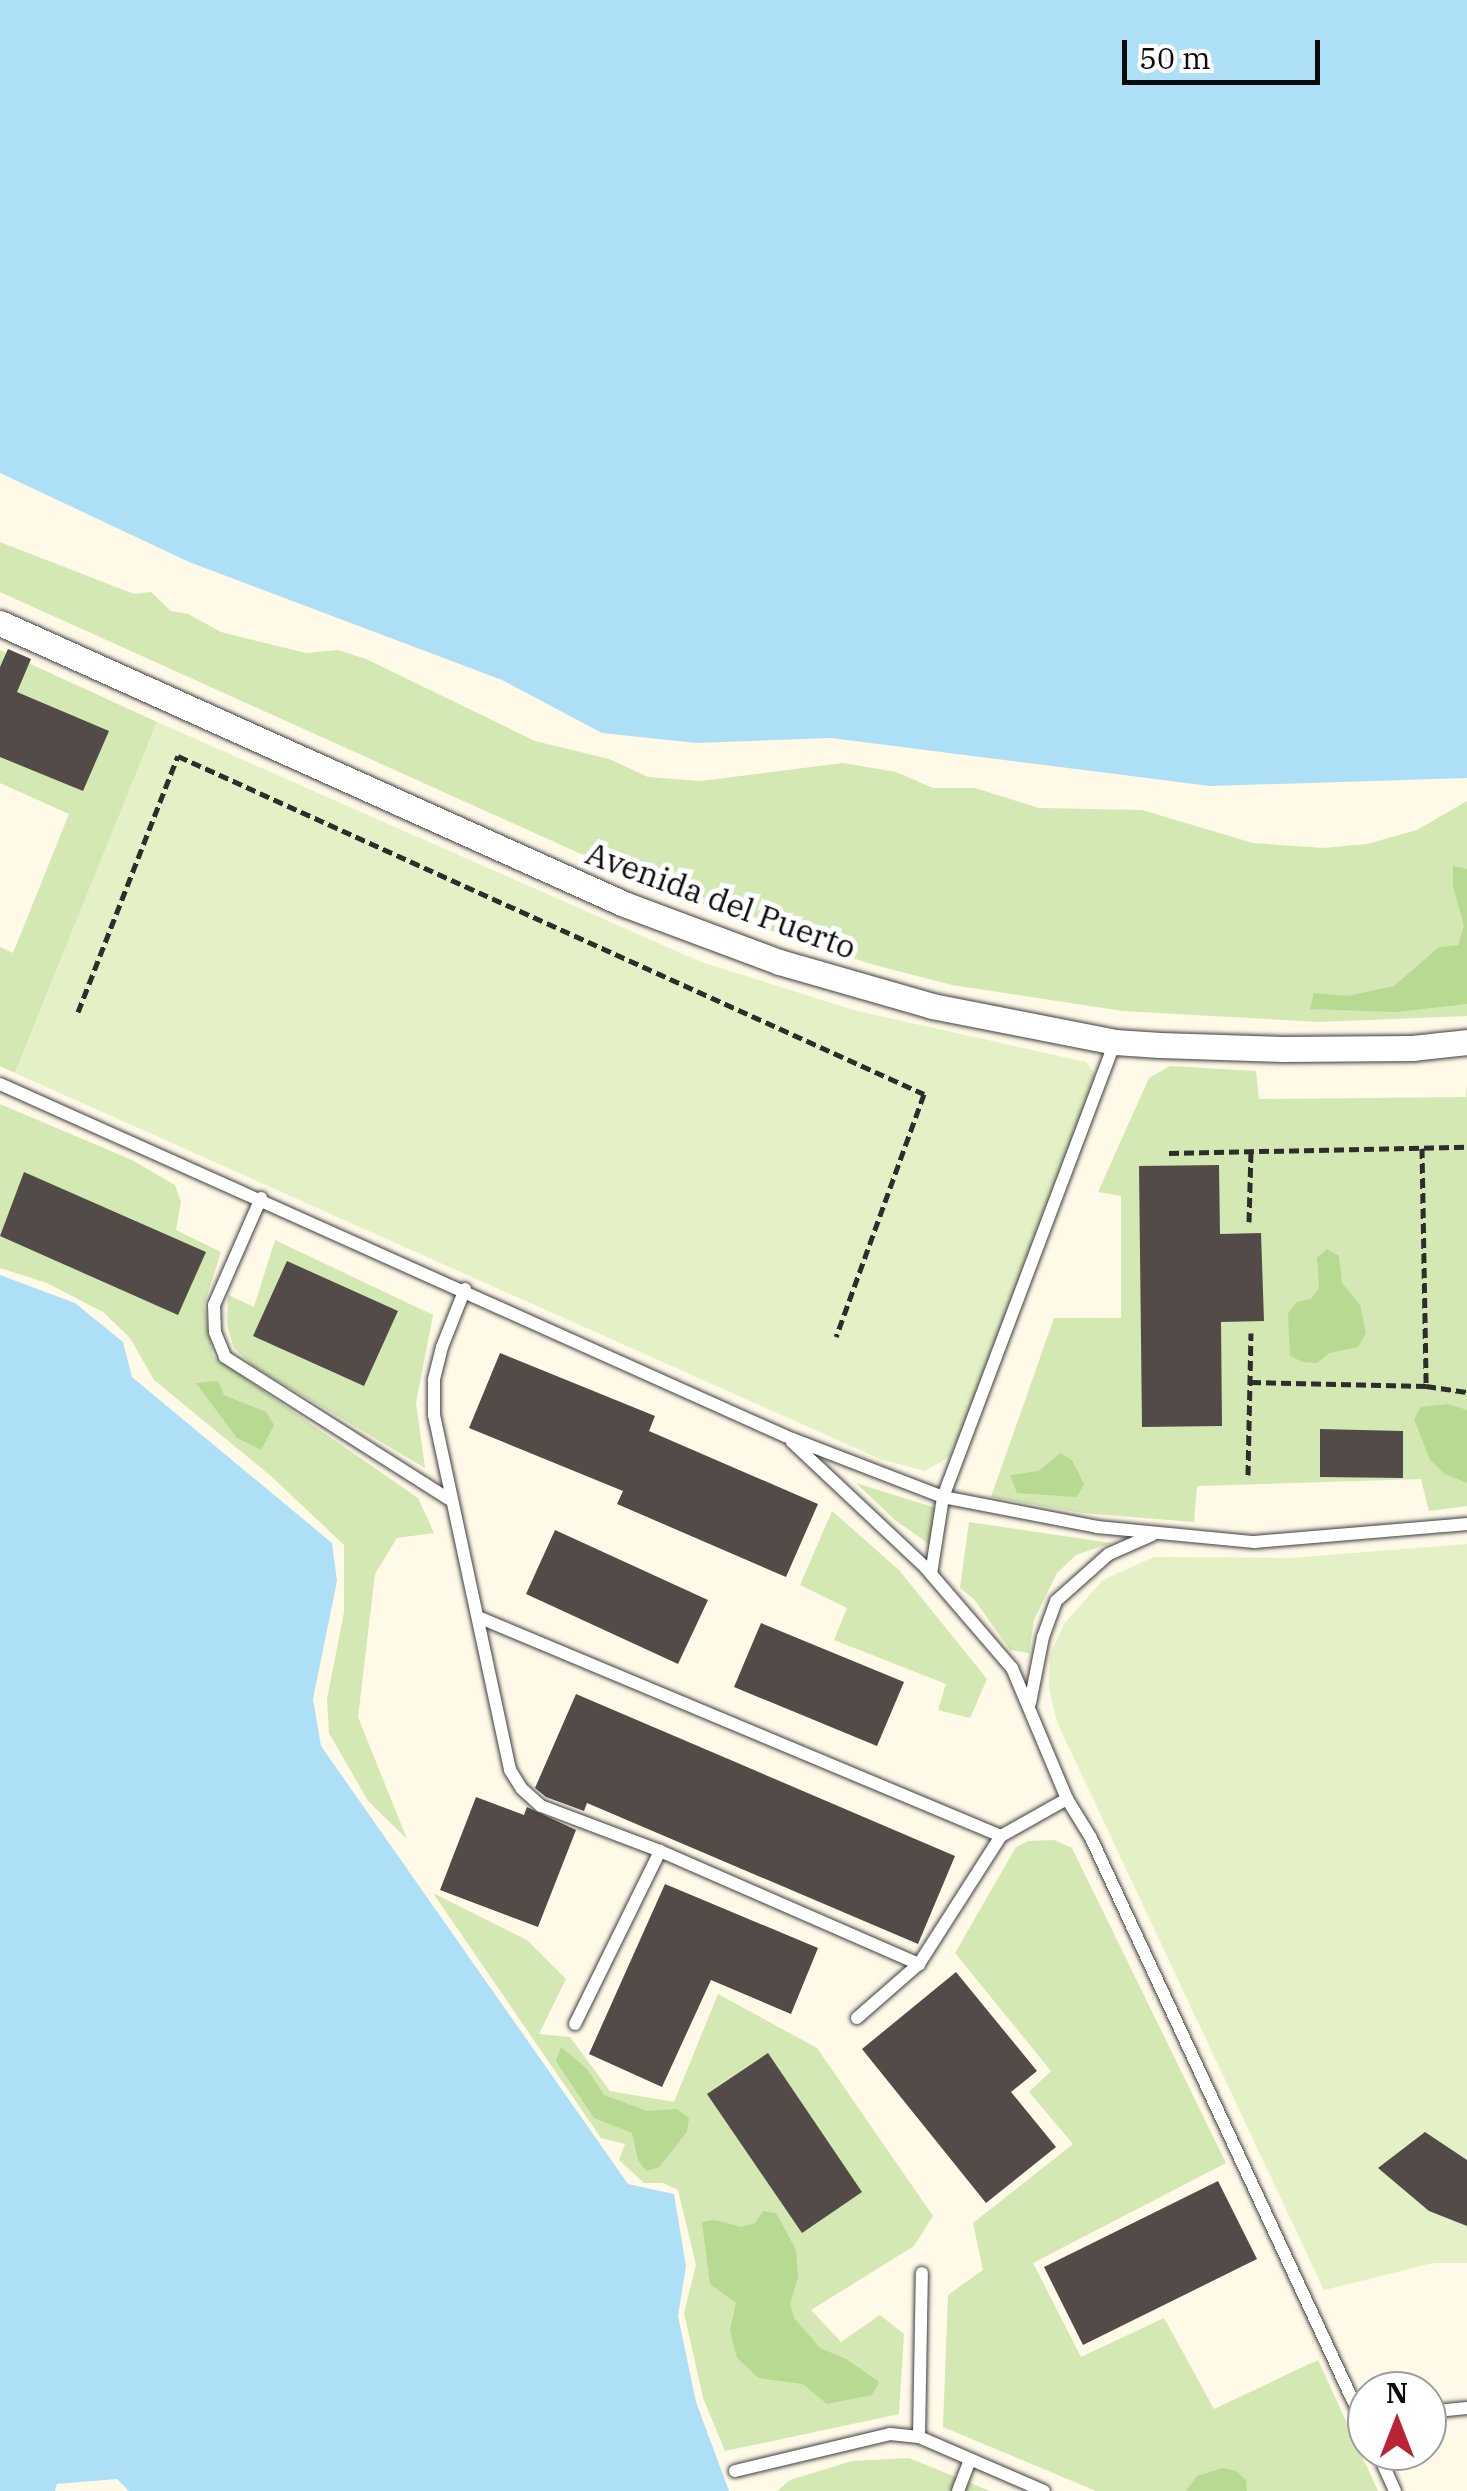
<!DOCTYPE html>
<html>
<head>
<meta charset="utf-8">
<style>
	body { margin:0 }
	#map { position:relative; width:1467px; height:2491px; overflow:hidden; background:#fff9e8; font-family:"IBM Plex Serif",serif }
	div>[style] { position:absolute }
	.green>* { inset:0; background:#d3e8b3 }
	.forest>* { inset:0; background:#b7d992 }
	.pitch>* { inset:0; background:#e4f0c5 }
	.water>* { inset:0; background:#ade0f6 }
	.building>* { inset:0; background:#534b47 }
	.path>* { height:5px; margin-top:-2.5px; transform-origin:0; background:repeating-linear-gradient(90deg,#2d2d2d 0 10px,transparent 0 15px) }
	.roads { filter:drop-shadow(0 0 2px #3e3e3e) drop-shadow(0 0 2px #3e3e3e) }
	.lane>* { height:12px; margin:-6px; padding:0 6px; transform-origin:6px; border-radius:6px; background:#fff }
	.street>* { height:25px; margin:-12.5px; padding:0 12.5px; transform-origin:12.5px; border-radius:12.5px; background:#fff }
	span { translate:-50% -50%; white-space:nowrap; text-align:center; line-height:1.15; -webkit-text-stroke:10px #fff; paint-order:stroke }
	.street-label { font-size:32px; color:#0b0b0b }
	.north { position:absolute; left:1347px; top:2371px; width:100px; height:100px; box-sizing:border-box; background:#fff; border:2px solid #9d9d9d; border-radius:50%; rotate:0deg; font-size:28px; font-weight:700; line-height:40px; text-align:center; color:#0b0b0b }
	.north::after { content:''; display:block; margin:auto; width:35px; height:45px; background:#bb2335; clip-path:polygon(50% 0,100% 100%,50% 72%,0 100%) }
	.scale { position:absolute; left:1122px; top:40px; width:198px; height:45px; box-sizing:border-box; border:5px solid #0b0b0b; border-top:0; padding-left:12px; font-size:30px; line-height:35px; white-space:nowrap; color:#0b0b0b; -webkit-text-stroke:8px #fff; paint-order:stroke }
</style>
</head>
<body>
<div id="map">
	<div class="green">
		<div style="clip-path:polygon(0 542px,134px 594px,151px 592px,171px 611px,188px 614px,221px 632px,306px 653px,338px 650px,366px 659px,535px 741px,609px 759px,648px 777px,701px 781px,843px 763px,896px 772px,933px 788px,975px 788px,1039px 808px,1142px 810px,1253px 843px,1323px 848px,1367px 844px,1417px 830px,1467px 801px,1467px 1016px,1319px 1022px,1123px 1011px,952px 985px,871px 964px,777px 933px,612px 868px,0 592px)"></div>
		<div style="clip-path:polygon(0 650px,157px 722px,15px 1073px,0 1066px,0 947px,13px 953px,69px 814px,0 783px)"></div>
		<div style="clip-path:polygon(1170px 1066px,1256px 1071px,1259px 1099px,1466px 1097px,1467px 1083px,1467px 1506px,1429px 1511px,1421px 1479px,1197px 1486px,1194px 1522px,1082px 1513px,991px 1497px,1054px 1318px,1121px 1318px,1121px 1196px,1098px 1192px,1149px 1078px)"></div>
		<div style="clip-path:polygon(0 1104px,132px 1160px,175px 1185px,181px 1202px,176px 1230px,221px 1252px,204px 1305px,213px 1356px,418px 1498px,434px 1533px,397px 1538px,375px 1574px,358px 1717px,407px 1839px,368px 1801px,329px 1733px,327px 1699px,344px 1612px,344px 1545px,272px 1477px,154px 1380px,130px 1338px,103px 1312px,47px 1283px,0 1268px)"></div>
		<div style="clip-path:polygon(275px 1240px,433px 1315px,416px 1403px,425px 1468px,253px 1366px,234px 1348px,227px 1325px,228px 1295px,254px 1307px)"></div>
		<div style="clip-path:polygon(856px 1483px,939px 1509px,933px 1547px,895px 1520px)"></div>
		<div style="clip-path:polygon(832px 1511px,899px 1570px,987px 1679px,970px 1718px,938px 1710px,946px 1684px,834px 1640px,847px 1608px,800px 1585px)"></div>
		<div style="clip-path:polygon(969px 1522px,1111px 1543px,1076px 1555px,1057px 1573px,1034px 1620px,1029px 1653px,1010px 1650px,974px 1599px,960px 1588px)"></div>
		<div style="clip-path:polygon(1054px 1840px,1072px 1848px,1226px 2163px,1033px 2263px,1081px 2357px,1164px 2318px,1214px 2409px,1318px 2360px,1378px 2491px,1096px 2491px,943px 2427px,948px 2295px,983px 2270px,973px 2223px,1073px 2144px,1029px 2092px,1051px 2071px,955px 1953px,1016px 1847px,1028px 1841px)"></div>
		<div style="clip-path:polygon(433px 1893px,527px 1940px,566px 1979px,539px 2034px,570px 2037px,610px 2091px,674px 2102px,718px 1994px,817px 2048px,933px 2216px,914px 2246px,811px 2310px,841px 2342px,880px 2315px,904px 2334px,899px 2414px,725px 2451px,703px 2398px,684px 2313px,696px 2265px,678px 2190px,663px 2183px,644px 2183px,619px 2160px,625px 2144px,601px 2138px)"></div>
		<div style="clip-path:polygon(909px 2458px,990px 2491px,777px 2491px,790px 2480px,852px 2461px)"></div>
	</div>
	<div class="forest">
		<div style="clip-path:polygon(1453px 866px,1467px 869px,1467px 1004px,1395px 1012px,1310px 1009px,1314px 993px,1348px 996px,1394px 986px,1439px 947px,1458px 945px,1464px 926px,1453px 886px)"></div>
		<div style="clip-path:polygon(1327px 1249px,1339px 1256px,1342px 1283px,1360px 1305px,1366px 1333px,1358px 1347px,1329px 1353px,1317px 1363px,1303px 1362px,1290px 1356px,1288px 1313px,1297px 1302px,1311px 1299px,1319px 1288px,1317px 1258px)"></div>
		<div style="clip-path:polygon(218px 1381px,224px 1395px,266px 1412px,274px 1425px,261px 1450px,237px 1438px,196px 1383px)"></div>
		<div style="clip-path:polygon(1448px 1404px,1467px 1410px,1467px 1483px,1445px 1474px,1430px 1460px,1414px 1419px,1421px 1407px)"></div>
		<div style="clip-path:polygon(1060px 1453px,1072px 1460px,1084px 1484px,1077px 1497px,1017px 1493px,1010px 1475px,1039px 1471px)"></div>
		<div style="clip-path:polygon(561px 2047px,587px 2069px,604px 2095px,647px 2111px,677px 2109px,689px 2118px,687px 2132px,659px 2167px,646px 2171px,638px 2160px,632px 2133px,594px 2118px,556px 2061px)"></div>
		<div style="clip-path:polygon(763px 2211px,776px 2213px,796px 2250px,798px 2277px,790px 2304px,794px 2318px,820px 2348px,846px 2359px,879px 2382px,872px 2395px,827px 2404px,803px 2384px,759px 2378px,737px 2358px,730px 2330px,736px 2303px,710px 2284px,702px 2222px,715px 2220px,741px 2227px,755px 2223px)"></div>
		<div style="clip-path:polygon(1223px 2468px,1236px 2471px,1246px 2480px,1247px 2491px,1186px 2491px,1197px 2476px)"></div>
	</div>
	<div class="pitch">
		<div style="clip-path:polygon(157px 722px,701px 962px,857px 1011px,1086px 1062px,1095px 1074px,1093px 1091px,956px 1453px,925px 1471px,880px 1459px,15px 1073px)"></div>
		<div style="clip-path:polygon(1467px 1544px,1467px 2263px,1433px 2263px,1324px 2290px,1057px 1722px,1049px 1689px,1050px 1655px,1064px 1624px,1103px 1580px,1154px 1557px,1291px 1558px)"></div>
	</div>
	<div class="water">
		<div style="clip-path:polygon(0 0,1467px 0,1467px 778px,1210px 786px,831px 738px,696px 743px,602px 733px,502px 680px,189px 562px,0 473px)"></div>
		<div style="clip-path:polygon(0 1275px,75px 1303px,123px 1342px,132px 1377px,332px 1543px,337px 1581px,313px 1699px,321px 1746px,628px 2184px,674px 2194px,686px 2266px,678px 2316px,696px 2402px,729px 2491px,129px 2491px,117px 2479px,57px 2484px,55px 2491px,0 2491px)"></div>
	</div>
	<div class="building">
		<div style="clip-path:polygon(8px 649px,31px 659px,17px 692px,109px 731px,83px 791px,0 757px,0 667px)"></div>
		<div style="clip-path:polygon(1219px 1165px,1220px 1234px,1261px 1233px,1264px 1321px,1221px 1322px,1222px 1426px,1142px 1427px,1139px 1166px)"></div>
		<div style="clip-path:polygon(24px 1172px,206px 1252px,178px 1315px,0 1236px)"></div>
		<div style="clip-path:polygon(287px 1261px,398px 1311px,364px 1386px,253px 1336px)"></div>
		<div style="clip-path:polygon(500px 1353px,655px 1416px,649px 1431px,818px 1504px,786px 1577px,617px 1504px,623px 1491px,469px 1428px)"></div>
		<div style="clip-path:polygon(1320px 1429px,1403px 1431px,1403px 1478px,1320px 1477px)"></div>
		<div style="clip-path:polygon(555px 1530px,708px 1600px,678px 1664px,526px 1594px)"></div>
		<div style="clip-path:polygon(761px 1623px,904px 1682px,877px 1746px,734px 1687px)"></div>
		<div style="clip-path:polygon(576px 1694px,955px 1856px,918px 1944px,587px 1803px,584px 1811px,546px 1797px,535px 1788px)"></div>
		<div style="clip-path:polygon(476px 1797px,524px 1815px,527px 1807px,576px 1830px,538px 1927px,440px 1890px)"></div>
		<div style="clip-path:polygon(665px 1884px,818px 1948px,791px 2014px,711px 1980px,662px 2087px,589px 2054px)"></div>
		<div style="clip-path:polygon(956px 1972px,1037px 2071px,1011px 2092px,1056px 2147px,986px 2203px,862px 2049px)"></div>
		<div style="clip-path:polygon(768px 2053px,862px 2192px,802px 2233px,707px 2094px)"></div>
		<div style="clip-path:polygon(1425px 2132px,1467px 2160px,1467px 2226px,1429px 2211px,1378px 2168px)"></div>
		<div style="clip-path:polygon(1218px 2181px,1257px 2259px,1083px 2345px,1044px 2267px)"></div>
	</div>
	<div class="path">
		<div style="left:78px;top:1012px;width:275px;rotate:-68.7deg"></div>
		<div style="left:178px;top:756px;width:819px;rotate:24.37deg"></div>
		<div style="left:924px;top:1094px;width:258px;rotate:109.9deg"></div>
		<div style="left:1422px;top:1148px;width:238px;rotate:89deg"></div>
		<div style="left:1169px;top:1153px;width:298px;rotate:-1.2deg"></div>
		<div style="left:1249px;top:1222px;width:71px;rotate:-88.4deg"></div>
		<div style="left:1251px;top:1382px;width:175px;rotate:1.3deg"></div>
		<div style="left:1426px;top:1386px;width:41px;rotate:8.3deg"></div>
		<div style="left:1248px;top:1475px;width:142px;rotate:-88.8deg"></div>
	</div>
	<div class="roads">
		<div class="lane">
			<div style="left:0;top:1084px;width:860px;rotate:24.15deg"></div>
			<div style="left:785px;top:1436px;width:169px;rotate:21.1deg"></div>
			<div style="left:943px;top:1497px;width:157px;rotate:11deg"></div>
			<div style="left:1097px;top:1527px;width:158px;rotate:5.5deg"></div>
			<div style="left:1254px;top:1542px;width:214px;rotate:-4.8deg"></div>
			<div style="left:261px;top:1198px;width:117px;rotate:113.7deg"></div>
			<div style="left:214px;top:1305px;width:27px;rotate:88deg"></div>
			<div style="left:215px;top:1332px;width:27px;rotate:68deg"></div>
			<div style="left:225px;top:1357px;width:265px;rotate:32.4deg"></div>
			<div style="left:465px;top:1289px;width:62px;rotate:111.6deg"></div>
			<div style="left:442px;top:1347px;width:34px;rotate:104deg"></div>
			<div style="left:434px;top:1380px;width:35px;rotate:90deg"></div>
			<div style="left:434px;top:1415px;width:363px;rotate:77.9deg"></div>
			<div style="left:510px;top:1770px;width:22px;rotate:58deg"></div>
			<div style="left:522px;top:1789px;width:25px;rotate:42deg"></div>
			<div style="left:541px;top:1806px;width:127px;rotate:20.7deg"></div>
			<div style="left:660px;top:1851px;width:283px;rotate:23.6deg"></div>
			<div style="left:792px;top:1442px;width:183px;rotate:43.2deg"></div>
			<div style="left:925px;top:1567px;width:133px;rotate:49.3deg"></div>
			<div style="left:1012px;top:1668px;width:142px;rotate:67.2deg"></div>
			<div style="left:1067px;top:1799px;width:46px;rotate:58.4deg"></div>
			<div style="left:1091px;top:1838px;width:654px;rotate:65.04deg"></div>
			<div style="left:931px;top:1574px;width:78px;rotate:-81.1deg"></div>
			<div style="left:943px;top:1497px;width:486px;rotate:-69.3deg"></div>
			<div style="left:478px;top:1617px;width:567px;rotate:22.72deg"></div>
			<div style="left:1001px;top:1836px;width:76px;rotate:-29.3deg"></div>
			<div style="left:1030px;top:1703px;width:67px;rotate:-78.9deg"></div>
			<div style="left:1043px;top:1637px;width:38px;rotate:-70deg"></div>
			<div style="left:1056px;top:1601px;width:71px;rotate:-41.6deg"></div>
			<div style="left:1109px;top:1554px;width:47px;rotate:-23.8deg"></div>
			<div style="left:857px;top:2018px;width:82px;rotate:-41.1deg"></div>
			<div style="left:919px;top:1964px;width:152px;rotate:-57.4deg"></div>
			<div style="left:575px;top:2024px;width:193px;rotate:-63.8deg"></div>
			<div style="left:1427px;top:2412px;width:40px;rotate:-5.7deg"></div>
			<div style="left:919px;top:2437px;width:164px;rotate:-89deg"></div>
			<div style="left:1377px;top:2451px;width:44px;rotate:65.8deg"></div>
			<div style="left:735px;top:2471px;width:159px;rotate:-13.4deg"></div>
			<div style="left:890px;top:2434px;width:29px;rotate:6deg"></div>
			<div style="left:919px;top:2437px;width:136px;rotate:23.4deg"></div>
			<div style="left:958px;top:2491px;width:34px;rotate:-69deg"></div>
		</div>
		<div class="street">
			<div style="left:0;top:623px;width:684px;rotate:24.24deg"></div>
			<div style="left:624px;top:904px;width:165px;rotate:20.5deg"></div>
			<div style="left:779px;top:962px;width:159px;rotate:16deg"></div>
			<div style="left:932px;top:1006px;width:187px;rotate:11.1deg"></div>
			<div style="left:1115px;top:1042px;width:45px;rotate:3.8deg"></div>
			<div style="left:1160px;top:1045px;width:123px;rotate:1.9deg"></div>
			<div style="left:1283px;top:1049px;width:129px;rotate:-0.4deg"></div>
			<div style="left:1412px;top:1048px;width:55px;rotate:-6.2deg"></div>
		</div>
	</div>
	<div class="street-label">
		<span style="left:721px;top:900px;rotate:20deg">Avenida del Puerto</span>
	</div>
	<div class="north">N</div>
	<div class="scale">50 m</div>
</div>
</body>
</html>
